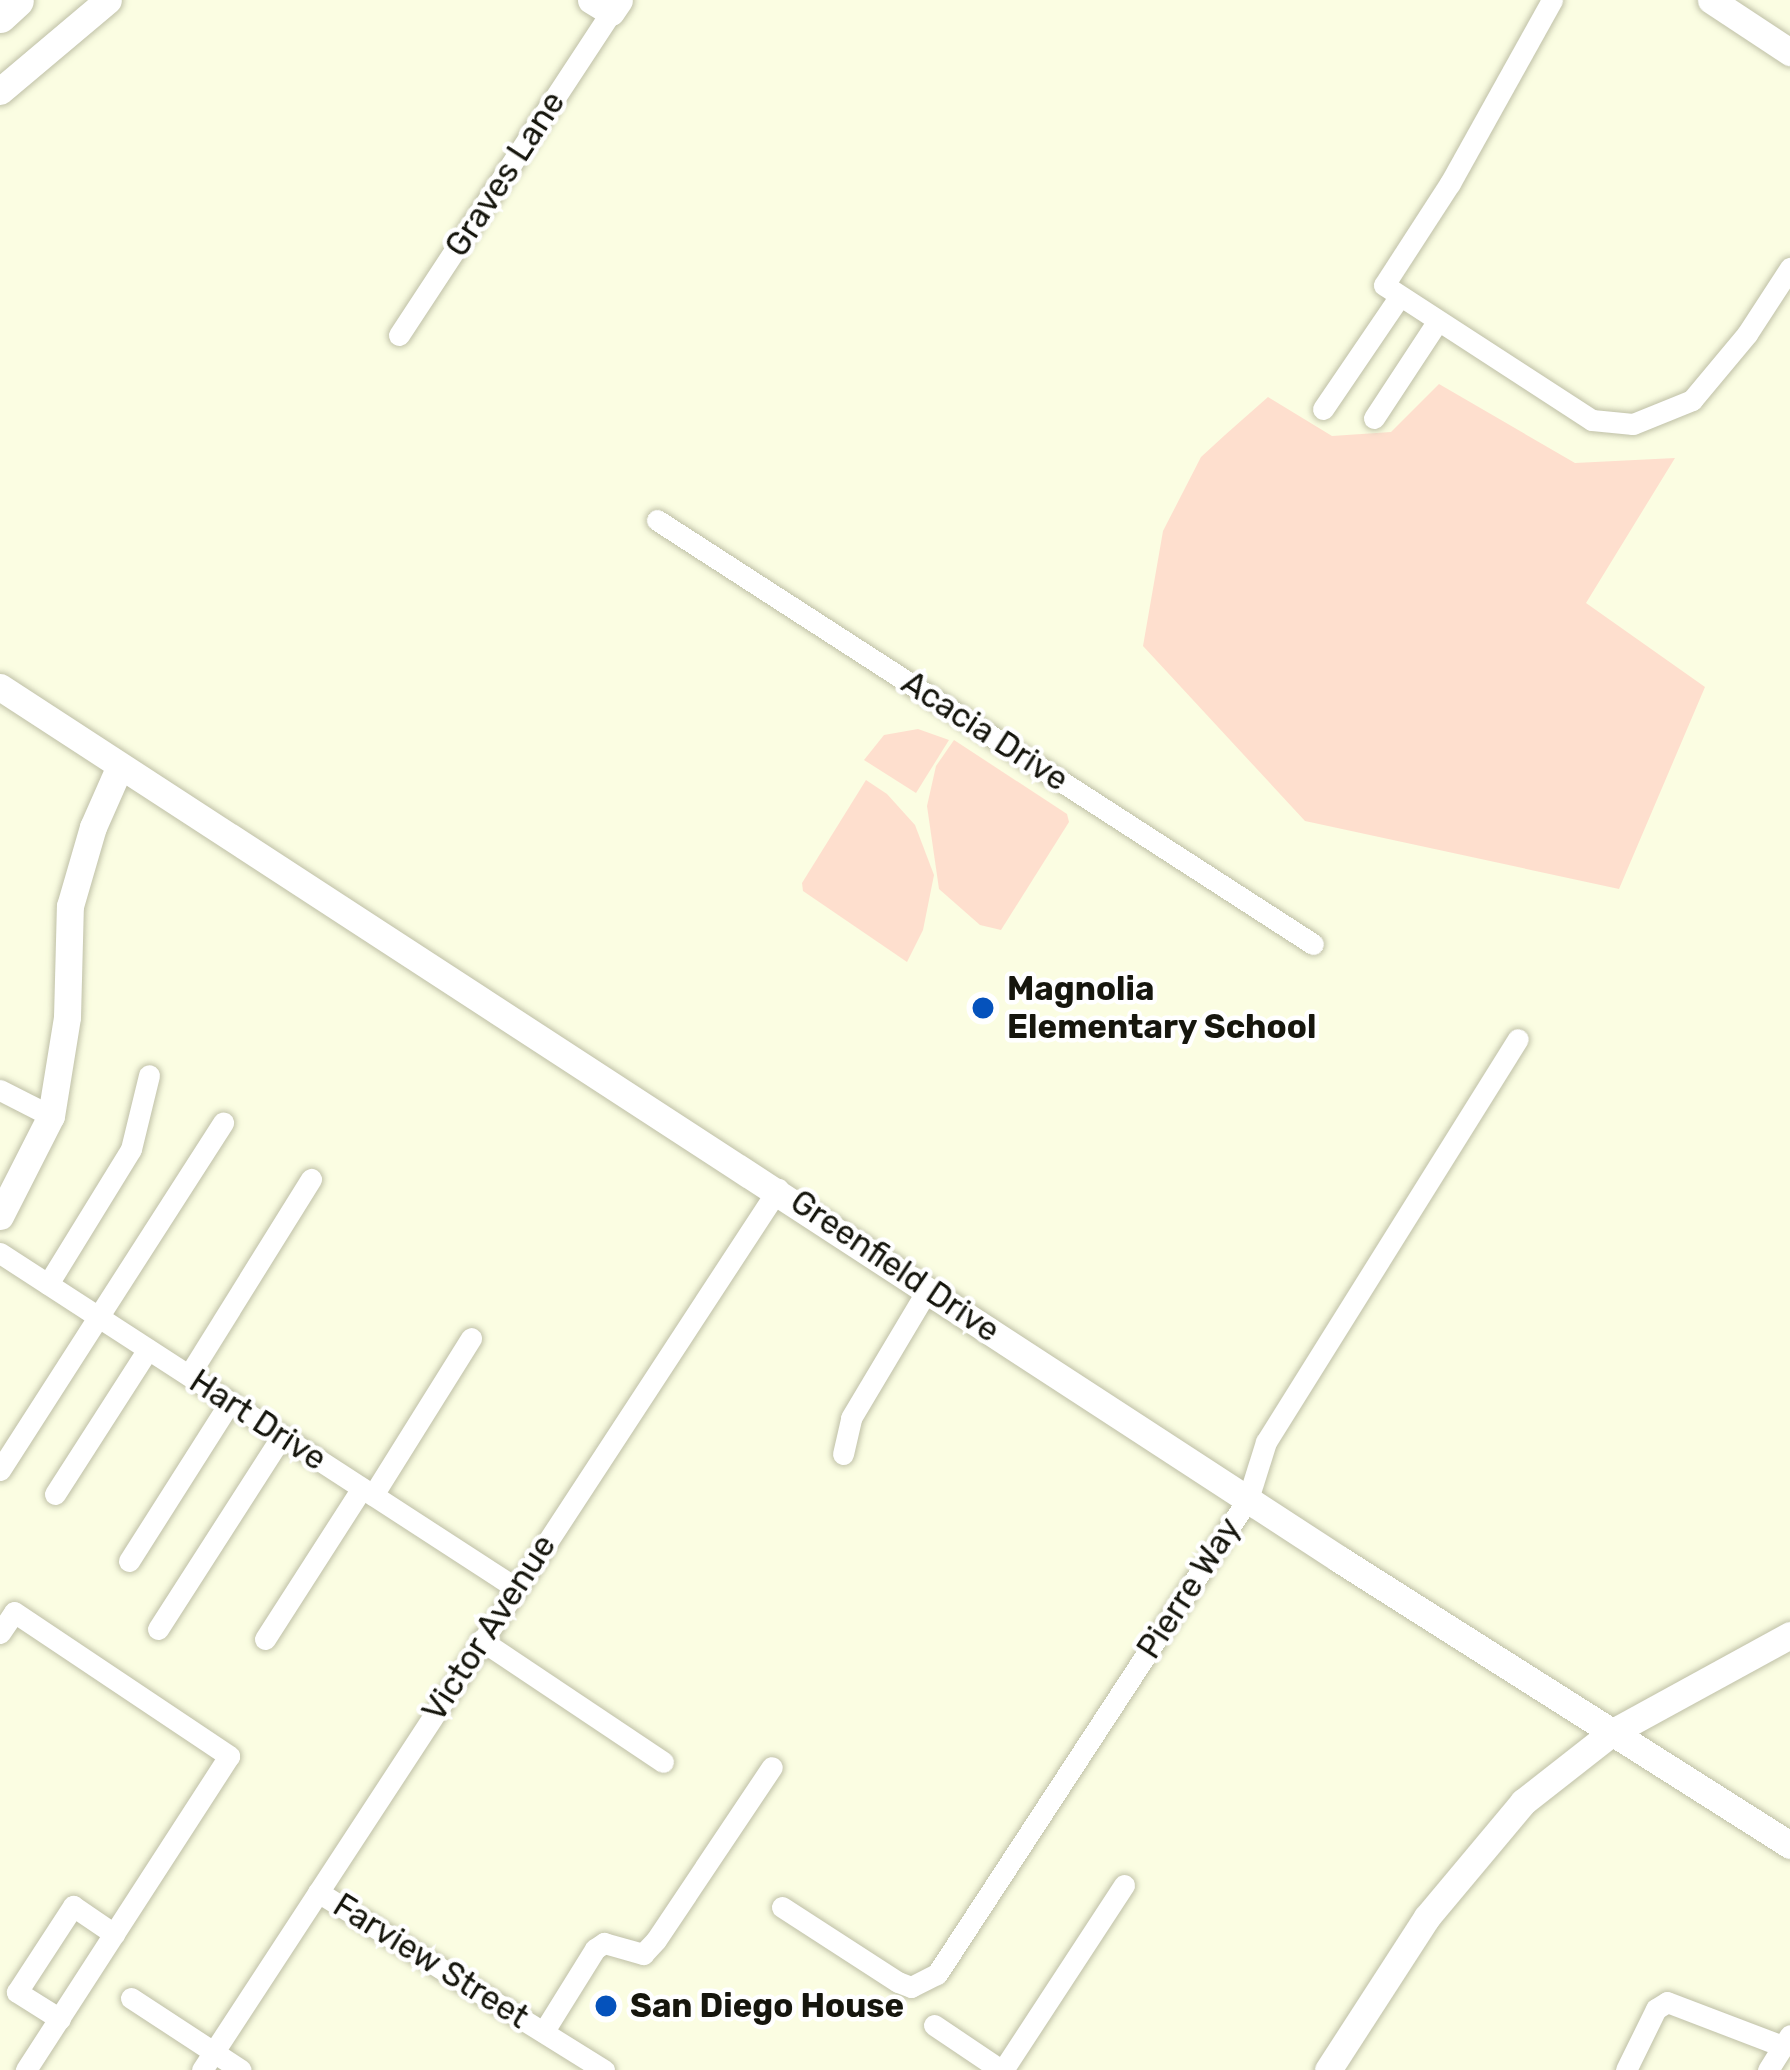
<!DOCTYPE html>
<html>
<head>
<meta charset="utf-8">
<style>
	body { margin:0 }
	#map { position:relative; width:1790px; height:2070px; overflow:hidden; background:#fbfde2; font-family:Rubik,sans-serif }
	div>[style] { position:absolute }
	.green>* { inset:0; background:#fedfce }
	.roads { filter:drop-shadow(0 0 3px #bfc0a7) drop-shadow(0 0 3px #bfc0a7) }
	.minor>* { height:21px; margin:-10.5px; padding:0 10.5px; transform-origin:10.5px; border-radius:10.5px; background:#fff }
	.major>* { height:27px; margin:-13.5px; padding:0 13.5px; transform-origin:13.5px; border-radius:13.5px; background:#fff }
	.highway>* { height:33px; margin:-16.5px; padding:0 16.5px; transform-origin:16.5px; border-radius:16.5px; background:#fff }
	.dots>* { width:33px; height:33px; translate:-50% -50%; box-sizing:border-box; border:6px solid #fff; border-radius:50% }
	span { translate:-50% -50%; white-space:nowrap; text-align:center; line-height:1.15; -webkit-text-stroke:9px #fff; paint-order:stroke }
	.street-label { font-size:33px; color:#16160d }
	.poi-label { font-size:33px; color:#16160d; font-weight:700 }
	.left { translate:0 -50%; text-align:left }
</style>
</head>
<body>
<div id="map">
	<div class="green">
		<div style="clip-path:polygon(1439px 384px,1575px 463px,1675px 458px,1586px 603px,1705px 687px,1619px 889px,1305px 821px,1143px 646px,1163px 531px,1201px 457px,1225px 435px,1268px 397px,1332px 436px,1391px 432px)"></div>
		<div style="clip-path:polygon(918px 729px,949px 740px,916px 793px,864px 760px,884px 735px)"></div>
		<div style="clip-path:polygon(954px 740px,1067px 814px,1069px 822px,1001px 930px,980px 925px,939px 889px,927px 806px,936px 766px)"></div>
		<div style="clip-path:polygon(866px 780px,887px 794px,915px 825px,934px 875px,923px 930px,907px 962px,803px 891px,802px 883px)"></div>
	</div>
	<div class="roads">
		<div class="minor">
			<div style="left:1552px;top:0;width:210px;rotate:119.1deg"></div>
			<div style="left:1450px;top:183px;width:121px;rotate:122.9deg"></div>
			<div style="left:1384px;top:285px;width:248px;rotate:33deg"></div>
			<div style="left:1592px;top:420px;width:41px;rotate:5.6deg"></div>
			<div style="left:1633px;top:424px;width:64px;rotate:-22.1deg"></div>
			<div style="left:1692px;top:400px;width:86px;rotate:-50.2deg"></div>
			<div style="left:1747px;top:334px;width:79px;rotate:-56.9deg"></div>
			<div style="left:399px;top:335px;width:386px;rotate:-56.7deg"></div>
			<div style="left:1323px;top:409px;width:135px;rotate:-55.8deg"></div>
			<div style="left:1374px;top:418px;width:115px;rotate:-56.7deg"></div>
			<div style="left:657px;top:520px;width:781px;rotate:32.88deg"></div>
			<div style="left:0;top:1090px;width:57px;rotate:27deg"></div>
			<div style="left:0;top:1253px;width:615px;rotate:32.99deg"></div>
			<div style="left:48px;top:1284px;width:158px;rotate:-58.4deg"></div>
			<div style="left:131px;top:1149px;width:76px;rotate:-76.3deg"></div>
			<div style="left:189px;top:1375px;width:231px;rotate:-58.1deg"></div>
			<div style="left:843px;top:1454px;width:37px;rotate:-77deg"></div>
			<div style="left:851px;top:1418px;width:150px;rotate:-59.2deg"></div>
			<div style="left:0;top:1470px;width:413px;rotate:-57.3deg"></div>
			<div style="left:55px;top:1494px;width:172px;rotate:-57.3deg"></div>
			<div style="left:373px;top:1495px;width:185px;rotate:-58deg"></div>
			<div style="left:129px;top:1561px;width:188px;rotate:-57.6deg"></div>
			<div style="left:158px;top:1629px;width:229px;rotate:-57.3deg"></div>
			<div style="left:0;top:1633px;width:25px;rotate:-56deg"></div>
			<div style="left:14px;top:1612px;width:259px;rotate:33.8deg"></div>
			<div style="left:229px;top:1756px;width:374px;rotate:122.9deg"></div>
			<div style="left:265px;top:1639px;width:179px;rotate:-57.3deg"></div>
			<div style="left:481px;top:1640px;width:219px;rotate:33.8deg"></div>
			<div style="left:318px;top:1892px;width:337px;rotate:31.9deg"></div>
			<div style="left:782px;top:1907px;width:138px;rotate:32.9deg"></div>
			<div style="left:898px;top:1982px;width:14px;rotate:21deg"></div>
			<div style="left:911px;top:1987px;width:29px;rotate:-27deg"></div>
			<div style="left:937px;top:1974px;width:568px;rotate:-56.79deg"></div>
			<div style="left:1248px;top:1499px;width:60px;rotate:-72.5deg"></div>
			<div style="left:1266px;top:1442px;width:475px;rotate:-58deg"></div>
			<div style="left:131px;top:1998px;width:131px;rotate:33.2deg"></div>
			<div style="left:60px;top:2019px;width:51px;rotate:-147.9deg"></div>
			<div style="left:17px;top:1992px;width:103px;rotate:-56.9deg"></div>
			<div style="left:73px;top:1906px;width:50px;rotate:34.3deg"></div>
			<div style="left:934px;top:2025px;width:81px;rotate:33.9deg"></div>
			<div style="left:544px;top:2031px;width:97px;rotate:-58.1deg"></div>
			<div style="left:595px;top:1949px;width:11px;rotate:-34deg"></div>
			<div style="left:604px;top:1943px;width:41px;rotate:15.8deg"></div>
			<div style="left:643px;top:1954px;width:19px;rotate:-47deg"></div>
			<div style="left:656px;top:1940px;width:208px;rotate:-56.2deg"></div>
			<div style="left:202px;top:2070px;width:1053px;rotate:-56.82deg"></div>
			<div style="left:1003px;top:2070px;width:221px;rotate:-56.8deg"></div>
			<div style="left:1626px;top:2070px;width:68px;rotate:-63.8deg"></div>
			<div style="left:1656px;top:2009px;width:13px;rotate:-32deg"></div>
			<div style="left:1667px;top:2002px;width:123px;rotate:20.9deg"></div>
			<div style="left:1768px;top:2070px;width:41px;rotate:-57.8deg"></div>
		</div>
		<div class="major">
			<div style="left:591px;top:0;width:23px;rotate:31deg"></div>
			<div style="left:611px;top:12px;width:14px;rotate:-56deg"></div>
			<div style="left:1711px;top:0;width:95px;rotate:33.4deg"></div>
			<div style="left:0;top:91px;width:141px;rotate:-40.1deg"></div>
			<div style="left:0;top:687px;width:1598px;rotate:33.07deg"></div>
			<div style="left:1339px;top:1559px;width:534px;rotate:32.38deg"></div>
			<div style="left:0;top:1216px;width:112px;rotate:-63deg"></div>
			<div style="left:51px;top:1116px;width:100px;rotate:-80.8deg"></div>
			<div style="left:67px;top:1017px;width:111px;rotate:-88.5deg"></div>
			<div style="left:70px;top:906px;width:82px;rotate:-73.8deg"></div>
			<div style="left:93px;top:827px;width:64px;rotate:-66.2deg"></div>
			<div style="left:1328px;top:2070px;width:182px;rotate:-57.1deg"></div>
			<div style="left:1427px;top:1917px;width:150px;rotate:-50.1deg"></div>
			<div style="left:1523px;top:1802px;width:112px;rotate:-38.1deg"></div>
			<div style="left:1611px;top:1733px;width:204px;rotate:-28.7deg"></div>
		</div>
		<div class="highway">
			<div style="left:0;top:16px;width:23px;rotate:-43deg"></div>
		</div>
	</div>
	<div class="dots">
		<div style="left:983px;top:1008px;background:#0552bc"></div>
		<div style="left:606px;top:2006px;background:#0552bc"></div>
	</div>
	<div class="street-label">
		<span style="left:505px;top:174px;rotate:-57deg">Graves Lane</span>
		<span style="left:985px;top:731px;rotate:33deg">Acacia Drive</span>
		<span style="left:895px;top:1266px;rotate:34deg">Greenfield Drive</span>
		<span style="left:258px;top:1420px;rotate:33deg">Hart Drive</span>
		<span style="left:1189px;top:1588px;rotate:-57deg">Pierre Way</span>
		<span style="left:489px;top:1628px;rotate:-57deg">Victor Avenue</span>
		<span style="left:431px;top:1961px;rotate:32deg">Farview Street</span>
	</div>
	<div class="poi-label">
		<span class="left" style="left:1007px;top:1008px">Magnolia<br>Elementary School</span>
		<span class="left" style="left:630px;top:2006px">San Diego House</span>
	</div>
</div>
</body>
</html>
